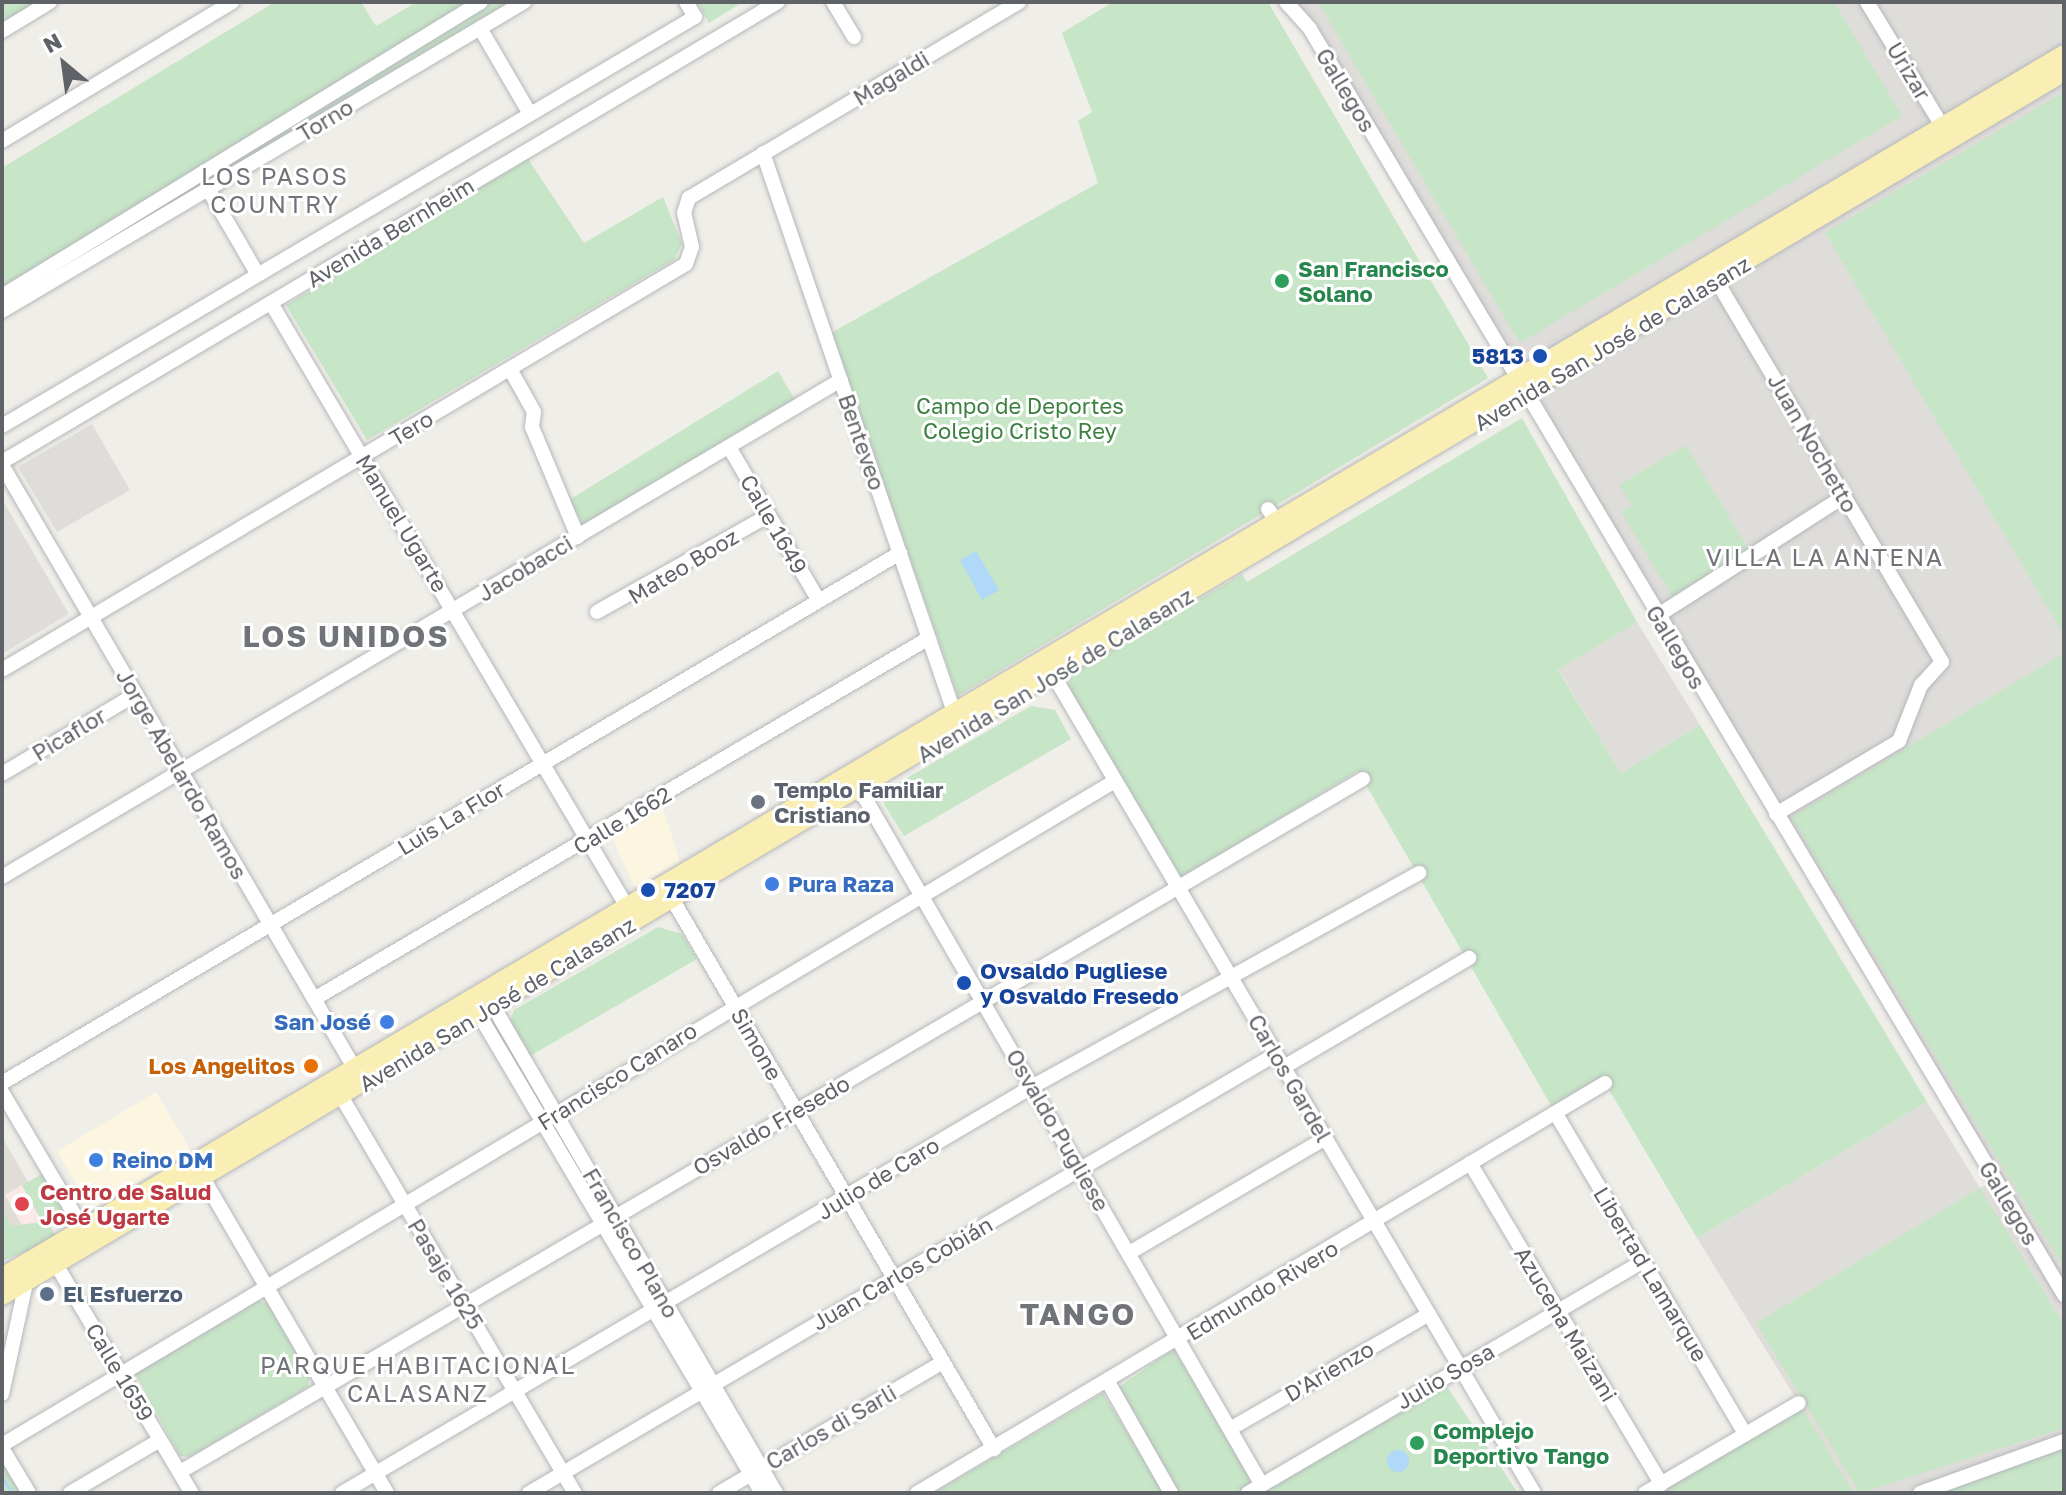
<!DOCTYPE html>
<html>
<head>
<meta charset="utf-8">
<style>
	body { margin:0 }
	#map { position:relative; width:2066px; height:1495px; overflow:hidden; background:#f0eee8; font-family:"Golos Text",sans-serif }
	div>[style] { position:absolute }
	.commercial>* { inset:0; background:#fcf6e1 }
	.industrial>* { inset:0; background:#dfddda }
	.education>* { inset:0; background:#e0ddd6 }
	.medical>* { inset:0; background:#fae9e7 }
	.green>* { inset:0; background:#c7e5c7 }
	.water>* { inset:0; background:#afd8f9 }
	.round { border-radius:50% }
	.stream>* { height:3px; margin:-1.5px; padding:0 1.5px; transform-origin:1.5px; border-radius:1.5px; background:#afd8f9 }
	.roads { filter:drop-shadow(0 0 2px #b5b7bb) drop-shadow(0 0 2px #b5b7bb) }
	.minor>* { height:14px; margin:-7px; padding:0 7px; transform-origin:7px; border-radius:7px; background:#fff }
	.major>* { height:18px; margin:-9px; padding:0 9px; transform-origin:9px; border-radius:9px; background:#f9efb4 }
	.dots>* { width:22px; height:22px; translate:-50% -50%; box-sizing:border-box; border:4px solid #fff; border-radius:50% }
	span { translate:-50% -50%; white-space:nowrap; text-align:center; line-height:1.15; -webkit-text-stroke:6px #fff; paint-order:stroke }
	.street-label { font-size:22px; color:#5f6267 }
	.leisure-label { font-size:22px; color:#27864d; font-weight:700 }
	.left { translate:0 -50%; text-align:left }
	.transit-label { font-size:22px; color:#164399; font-weight:700 }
	.right { translate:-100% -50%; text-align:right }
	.park-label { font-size:22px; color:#3c8140 }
	.worship-label { font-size:22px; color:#5b616d; font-weight:700 }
	.shop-label { font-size:22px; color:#366cbe; font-weight:700 }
	.food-label { font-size:22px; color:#c56008; font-weight:700 }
	.health-label { font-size:22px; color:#be3a42; font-weight:700 }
	.service-label { font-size:22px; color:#4e5e75; font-weight:700 }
	.neighbourhood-label { font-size:24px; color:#707479; letter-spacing:2px }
	.district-label { font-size:30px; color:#707479; font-weight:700; letter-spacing:2px }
	.frame { position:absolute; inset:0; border:4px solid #5f6267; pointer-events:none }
	.north { position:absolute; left:24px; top:24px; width:80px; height:80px; -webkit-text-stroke:6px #fff; paint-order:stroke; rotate:331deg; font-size:22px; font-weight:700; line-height:32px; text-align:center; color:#5f6267 }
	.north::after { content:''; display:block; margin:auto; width:28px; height:36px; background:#5f6267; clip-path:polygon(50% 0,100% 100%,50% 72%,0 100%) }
</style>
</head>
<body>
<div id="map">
	<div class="commercial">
		<div style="clip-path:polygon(662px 805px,680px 862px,635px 888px,611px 835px)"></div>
		<div style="clip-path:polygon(156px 1092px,191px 1151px,97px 1206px,88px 1204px,57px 1151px)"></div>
	</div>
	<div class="industrial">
		<div style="clip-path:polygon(1286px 2px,2064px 2px,2064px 1441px,1920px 1493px,1854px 1493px,1697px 1238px,1927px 1102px,1980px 1188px,1995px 1179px)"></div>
		<div style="clip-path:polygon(92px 424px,130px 490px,57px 532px,18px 467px)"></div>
		<div style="clip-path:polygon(2px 499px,69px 614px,2px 654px)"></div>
		<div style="clip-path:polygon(1637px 622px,1700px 725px,1621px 773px,1558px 669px)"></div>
	</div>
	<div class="education">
		<div style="clip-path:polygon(2px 1137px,28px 1182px,5px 1195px,22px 1225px,2px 1227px)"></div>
	</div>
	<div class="medical">
		<div style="clip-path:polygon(22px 1185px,43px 1222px,22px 1225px,5px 1195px)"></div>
	</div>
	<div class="green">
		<div style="clip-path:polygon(2px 2px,38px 2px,5px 23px)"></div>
		<div style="clip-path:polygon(275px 2px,361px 2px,376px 26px,417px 2px,512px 2px,2px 303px,2px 168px)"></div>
		<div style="clip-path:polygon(697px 2px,743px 2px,709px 23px)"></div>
		<div style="clip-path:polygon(1113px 2px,1268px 2px,1488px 378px,958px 696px,831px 333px,1098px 183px,1078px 121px,1092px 112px,1062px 33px)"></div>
		<div style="clip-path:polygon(1318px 2px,1834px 2px,1902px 116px,1520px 343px)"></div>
		<div style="clip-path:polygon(2064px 92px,2064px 635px,1825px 233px)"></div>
		<div style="clip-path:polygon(528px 159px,584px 243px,663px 197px,682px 244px,674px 260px,367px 440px,286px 305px)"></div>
		<div style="clip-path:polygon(778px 371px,795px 400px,584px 525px,569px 500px)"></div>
		<div style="clip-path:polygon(1522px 418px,1637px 622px,1558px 670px,1621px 773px,1700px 725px,1927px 1102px,1697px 1238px,1605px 1083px,1556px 1114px,1358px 771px,1182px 878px,1067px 685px,1073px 673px,1242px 574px,1247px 582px)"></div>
		<div style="clip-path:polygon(1686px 445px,1749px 550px,1672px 596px,1621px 512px,1632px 505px,1619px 485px)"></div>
		<div style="clip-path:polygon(2064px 653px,2064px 1268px,1791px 817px)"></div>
		<div style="clip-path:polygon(1031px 706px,1055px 710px,1071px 739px,904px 836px,884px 804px,888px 789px)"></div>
		<div style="clip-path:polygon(658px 927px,682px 934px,697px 959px,530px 1056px,510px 1021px,514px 1010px)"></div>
		<div style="clip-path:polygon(44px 1173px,63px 1206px,50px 1225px,57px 1239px,2px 1261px,2px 1209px,11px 1226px,42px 1222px,22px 1185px)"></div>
		<div style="clip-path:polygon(1980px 1188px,2064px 1325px,2064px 1428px,1860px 1493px,1756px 1323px)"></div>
		<div style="clip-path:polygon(256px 1300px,267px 1303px,310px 1376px,308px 1387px,190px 1457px,180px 1456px,135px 1374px)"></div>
		<div style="clip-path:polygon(1174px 1349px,1252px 1481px,1239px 1493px,1175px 1493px,1117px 1388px)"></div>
		<div style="clip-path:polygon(1446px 1385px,1518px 1493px,1262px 1493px)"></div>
		<div style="clip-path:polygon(1103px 1393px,1164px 1493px,934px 1493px)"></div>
		<div style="clip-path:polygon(1799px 1403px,1854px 1493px,1645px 1493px)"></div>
		<div style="clip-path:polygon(2064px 1441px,2064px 1493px,1920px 1493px)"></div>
		<div style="clip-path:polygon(2px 1459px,22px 1493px,2px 1493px)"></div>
	</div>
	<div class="water">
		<div style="clip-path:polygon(976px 551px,999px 590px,982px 600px,960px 560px)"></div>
		<div class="round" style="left:1387px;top:1450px;width:22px;height:22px"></div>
	</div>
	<div class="stream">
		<div style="left:2px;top:1477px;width:19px;rotate:58deg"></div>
	</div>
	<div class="roads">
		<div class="minor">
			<div style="left:833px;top:2px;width:41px;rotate:59deg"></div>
			<div style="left:1286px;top:2px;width:36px;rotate:48deg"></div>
			<div style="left:1310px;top:29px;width:1474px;rotate:59.22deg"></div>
			<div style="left:1867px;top:2px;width:145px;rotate:58.8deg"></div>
			<div style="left:480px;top:28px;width:99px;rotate:59.8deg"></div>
			<div style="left:2px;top:31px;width:56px;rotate:-31.1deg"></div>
			<div style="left:2px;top:141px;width:269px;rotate:-31.1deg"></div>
			<div style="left:763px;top:153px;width:600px;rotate:71.14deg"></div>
			<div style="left:208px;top:189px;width:99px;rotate:59.8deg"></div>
			<div style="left:1712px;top:273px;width:452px;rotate:59.4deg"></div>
			<div style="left:1942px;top:662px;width:31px;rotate:132deg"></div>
			<div style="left:1921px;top:685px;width:60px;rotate:111.4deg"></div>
			<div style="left:1899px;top:741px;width:143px;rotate:149.3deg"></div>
			<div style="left:2px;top:296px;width:562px;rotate:-31.54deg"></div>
			<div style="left:271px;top:303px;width:707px;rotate:59.48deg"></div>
			<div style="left:2px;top:311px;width:607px;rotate:-30.62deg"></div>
			<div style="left:510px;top:369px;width:49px;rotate:60.8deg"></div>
			<div style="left:534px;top:412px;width:15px;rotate:98deg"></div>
			<div style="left:532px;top:427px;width:119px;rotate:67.3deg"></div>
			<div style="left:2px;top:426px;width:805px;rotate:-30.55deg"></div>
			<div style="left:695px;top:17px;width:17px;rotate:-121deg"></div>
			<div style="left:729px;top:447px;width:178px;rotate:59.7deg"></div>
			<div style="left:2px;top:462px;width:902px;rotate:-30.66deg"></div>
			<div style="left:2px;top:465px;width:708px;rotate:59.7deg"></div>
			<div style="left:1268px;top:509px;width:17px;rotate:54deg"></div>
			<div style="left:597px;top:612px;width:197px;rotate:-29.4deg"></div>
			<div style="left:1657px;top:616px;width:221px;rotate:-32.6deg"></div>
			<div style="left:1048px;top:666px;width:959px;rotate:59.56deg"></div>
			<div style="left:2px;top:670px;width:795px;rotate:-30.69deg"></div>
			<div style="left:686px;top:264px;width:18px;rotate:-71deg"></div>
			<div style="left:692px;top:247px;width:35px;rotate:-103deg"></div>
			<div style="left:684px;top:213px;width:16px;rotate:-72deg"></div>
			<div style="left:689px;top:198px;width:384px;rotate:-30.7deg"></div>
			<div style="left:2px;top:774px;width:156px;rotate:-30.8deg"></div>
			<div style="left:854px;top:779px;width:815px;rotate:59.98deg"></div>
			<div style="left:2px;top:877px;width:975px;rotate:-30.64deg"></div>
			<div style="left:667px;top:890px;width:648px;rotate:59.67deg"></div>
			<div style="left:314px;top:999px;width:713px;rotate:-30.41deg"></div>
			<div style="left:489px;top:999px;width:571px;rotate:59.84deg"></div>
			<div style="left:474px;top:1006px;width:566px;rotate:59.4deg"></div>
			<div style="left:1284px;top:1067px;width:215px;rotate:-30.5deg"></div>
			<div style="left:2px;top:1083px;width:1043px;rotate:-30.55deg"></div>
			<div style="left:2px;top:1092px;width:167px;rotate:59.4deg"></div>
			<div style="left:341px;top:1096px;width:461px;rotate:59.5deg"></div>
			<div style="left:1556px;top:1114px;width:372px;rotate:59.4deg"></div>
			<div style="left:1470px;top:1163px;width:374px;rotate:59.2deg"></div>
			<div style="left:203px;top:1178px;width:365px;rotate:59.7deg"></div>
			<div style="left:1129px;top:1253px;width:228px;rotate:-30.3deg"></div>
			<div style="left:51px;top:1256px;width:276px;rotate:59.3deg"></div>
			<div style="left:1108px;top:1382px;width:128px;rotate:60.4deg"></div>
			<div style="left:2px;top:1394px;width:123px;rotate:-77.8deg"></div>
			<div style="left:1230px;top:1429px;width:230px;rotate:-30deg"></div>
			<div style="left:2px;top:1445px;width:1296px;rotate:-30.82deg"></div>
			<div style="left:2px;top:1448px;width:52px;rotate:59deg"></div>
			<div style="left:180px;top:1472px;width:1371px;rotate:-30.36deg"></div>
			<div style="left:70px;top:1493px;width:104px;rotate:-30.5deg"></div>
			<div style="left:342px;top:1493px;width:796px;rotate:-30.49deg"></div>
			<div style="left:1028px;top:1089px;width:447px;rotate:-28.9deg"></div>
			<div style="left:529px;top:1493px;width:866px;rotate:-30.44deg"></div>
			<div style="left:719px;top:1493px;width:259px;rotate:-30.3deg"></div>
			<div style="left:917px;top:1493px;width:801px;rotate:-30.79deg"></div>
			<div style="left:1248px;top:1493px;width:458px;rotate:-30.4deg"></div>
			<div style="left:1645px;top:1493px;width:178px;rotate:-30.3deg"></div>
			<div style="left:1920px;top:1493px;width:153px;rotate:-19.9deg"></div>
		</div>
		<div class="major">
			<div style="left:2px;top:1277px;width:2397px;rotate:-30.67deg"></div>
			<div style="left:2px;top:1296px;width:2398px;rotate:-30.69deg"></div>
		</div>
	</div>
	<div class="dots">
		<div style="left:1282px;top:281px;background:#2e9e5b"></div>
		<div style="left:1540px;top:356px;background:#1a4fb4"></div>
		<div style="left:758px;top:802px;background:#6b7280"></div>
		<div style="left:772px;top:884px;background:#3f7fe0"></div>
		<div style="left:648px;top:890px;background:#1a4fb4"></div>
		<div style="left:964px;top:983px;background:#1a4fb4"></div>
		<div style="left:387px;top:1022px;background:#3f7fe0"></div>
		<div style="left:311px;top:1066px;background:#e8710a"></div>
		<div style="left:96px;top:1160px;background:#3f7fe0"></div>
		<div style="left:22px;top:1204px;background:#e0444e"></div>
		<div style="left:47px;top:1294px;background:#5c6f8a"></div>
		<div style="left:1417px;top:1443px;background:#2e9e5b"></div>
	</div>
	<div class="street-label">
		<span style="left:1909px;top:71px;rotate:59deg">Urizar</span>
		<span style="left:891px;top:78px;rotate:-31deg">Magaldi</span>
		<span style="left:1346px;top:90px;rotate:59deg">Gallegos</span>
		<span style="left:325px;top:120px;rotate:-31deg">Torno</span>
		<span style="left:390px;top:232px;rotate:-31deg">Avenida Bernheim</span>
		<span style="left:1612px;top:343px;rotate:-31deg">Avenida San José de Calasanz</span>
		<span style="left:411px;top:428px;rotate:-31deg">Tero</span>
		<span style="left:862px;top:442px;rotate:71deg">Benteveo</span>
		<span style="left:1813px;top:443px;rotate:60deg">Juan Nochetto</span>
		<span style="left:402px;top:523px;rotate:59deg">Manuel Ugarte</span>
		<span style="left:774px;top:524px;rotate:60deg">Calle 1649</span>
		<span style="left:683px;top:566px;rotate:-31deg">Mateo Booz</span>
		<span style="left:525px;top:568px;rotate:-31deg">Jacobacci</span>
		<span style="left:1676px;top:647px;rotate:59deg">Gallegos</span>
		<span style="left:1055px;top:675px;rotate:-31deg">Avenida San José de Calasanz</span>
		<span style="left:69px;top:734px;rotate:-31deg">Picaflor</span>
		<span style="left:182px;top:774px;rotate:60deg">Jorge Abelardo Ramos</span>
		<span style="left:451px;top:818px;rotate:-31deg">Luis La Flor</span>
		<span style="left:622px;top:820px;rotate:-31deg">Calle 1662</span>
		<span style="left:497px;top:1004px;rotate:-31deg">Avenida San José de Calasanz</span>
		<span style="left:757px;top:1044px;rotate:60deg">Simone</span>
		<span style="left:617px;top:1076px;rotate:-32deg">Francisco Canaro</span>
		<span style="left:1290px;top:1078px;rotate:60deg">Carlos Gardel</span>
		<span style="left:771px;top:1125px;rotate:-30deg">Osvaldo Fresedo</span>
		<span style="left:1058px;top:1130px;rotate:60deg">Osvaldo Pugliese</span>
		<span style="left:878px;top:1178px;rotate:-31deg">Julio de Caro</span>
		<span style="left:2009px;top:1203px;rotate:59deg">Gallegos</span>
		<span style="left:631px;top:1243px;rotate:60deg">Francisco Plano</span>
		<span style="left:902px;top:1273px;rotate:-30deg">Juan Carlos Cobián</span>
		<span style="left:446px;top:1274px;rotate:59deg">Pasaje 1625</span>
		<span style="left:1651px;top:1274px;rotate:59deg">Libertad Lamarque</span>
		<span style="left:1262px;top:1290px;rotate:-31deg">Edmundo Rivero</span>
		<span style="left:1566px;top:1324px;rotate:59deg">Azucena Maizani</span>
		<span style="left:1329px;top:1371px;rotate:-30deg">D'Arienzo</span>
		<span style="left:120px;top:1372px;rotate:59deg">Calle 1659</span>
		<span style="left:1445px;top:1376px;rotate:-30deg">Julio Sosa</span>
		<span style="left:831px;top:1427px;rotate:-30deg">Carlos di Sarli</span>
	</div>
	<div class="leisure-label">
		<span class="left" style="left:1298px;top:281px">San Francisco<br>Solano</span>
		<span class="left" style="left:1433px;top:1443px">Complejo<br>Deportivo Tango</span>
	</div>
	<div class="transit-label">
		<span class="right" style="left:1524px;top:356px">5813</span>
		<span class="left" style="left:664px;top:890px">7207</span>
		<span class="left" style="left:980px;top:983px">Ovsaldo Pugliese<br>y Osvaldo Fresedo</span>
	</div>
	<div class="park-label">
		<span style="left:1020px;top:418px">Campo de Deportes<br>Colegio Cristo Rey</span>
	</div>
	<div class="worship-label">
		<span class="left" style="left:774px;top:802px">Templo Familiar<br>Cristiano</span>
	</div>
	<div class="shop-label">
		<span class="left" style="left:788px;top:884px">Pura Raza</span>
		<span class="right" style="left:371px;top:1022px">San José</span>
		<span class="left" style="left:112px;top:1160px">Reino DM</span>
	</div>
	<div class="food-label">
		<span class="right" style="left:295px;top:1066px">Los Angelitos</span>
	</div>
	<div class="health-label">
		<span class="left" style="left:40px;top:1204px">Centro de Salud<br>José Ugarte</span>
	</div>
	<div class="service-label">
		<span class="left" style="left:63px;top:1294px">El Esfuerzo</span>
	</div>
	<div class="neighbourhood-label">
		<span style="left:275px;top:190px">LOS PASOS<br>COUNTRY</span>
		<span style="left:1825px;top:557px">VILLA LA ANTENA</span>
		<span style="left:418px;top:1379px">PARQUE HABITACIONAL<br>CALASANZ</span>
	</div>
	<div class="district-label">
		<span style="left:346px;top:636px">LOS UNIDOS</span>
		<span style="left:1078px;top:1314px">TANGO</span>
	</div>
	<div class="frame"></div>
	<div class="north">N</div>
</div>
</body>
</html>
